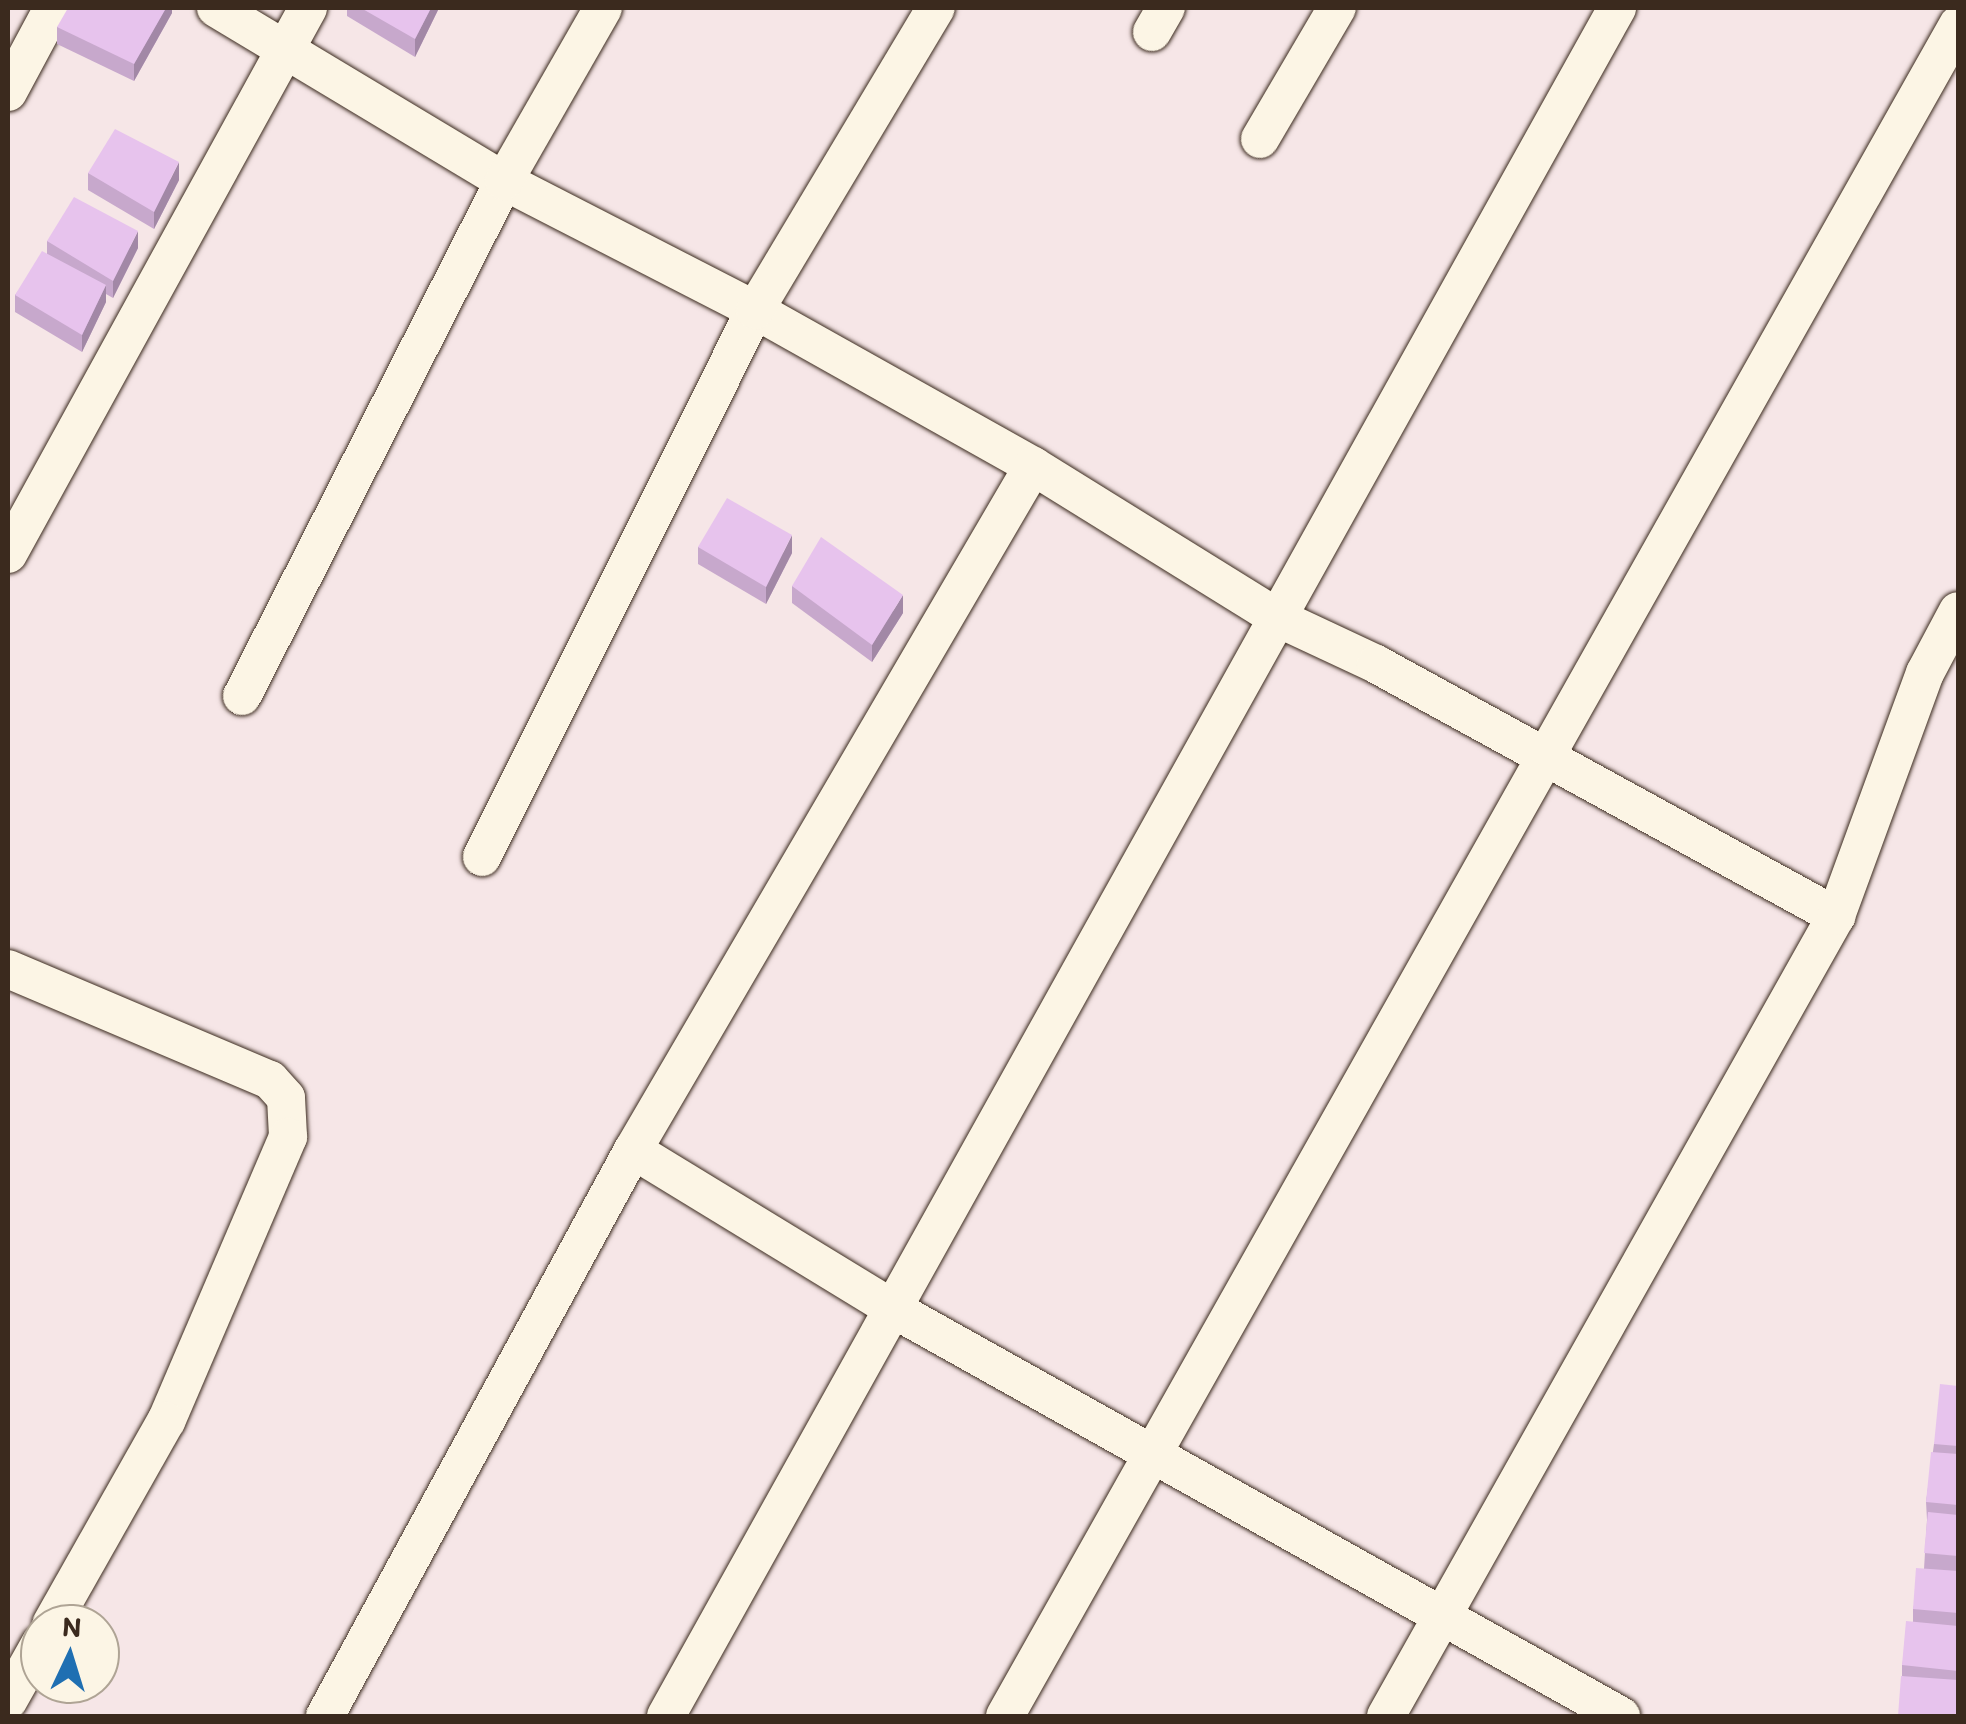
<!DOCTYPE html>
<html>
<head>
<meta charset="utf-8">
<style>
	body { margin:0 }
	#map { position:relative; width:1966px; height:1724px; overflow:hidden; background:#f6e6e7; font-family:Itim,sans-serif }
	div>[style] { position:absolute }
	.roads { filter:drop-shadow(0 0 2px #3b2a1e) drop-shadow(0 0 2px #3b2a1e) }
	.minor>* { height:38px; margin:-19px; padding:0 19px; transform-origin:19px; border-radius:19px; background:#fcf5e5 }
	.wall>* { inset:0; background:#c7a8cc }
	.shaded-wall>* { inset:0; background:#a288a6 }
	.building>* { inset:0; background:#e7c3ed }
	span { translate:-50% -50%; white-space:nowrap; text-align:center; line-height:1.15; -webkit-text-stroke:8px #fcf5e5; paint-order:stroke }
	.frame { position:absolute; inset:0; border:10px solid #3b2a1e; pointer-events:none }
	.north { position:absolute; left:20px; top:1604px; width:100px; height:100px; box-sizing:border-box; background:#fcf5e5; border:2px solid #afa495; border-radius:50%; rotate:4deg; font-size:28px; font-weight:700; line-height:40px; text-align:center; color:#3b2a1e }
	.north::after { content:''; display:block; margin:auto; width:35px; height:45px; background:#1f6fb2; clip-path:polygon(50% 0,100% 100%,50% 72%,0 100%) }
</style>
</head>
<body>
<div id="map">
	<div class="roads">
		<div class="minor">
			<div style="left:216px;top:8px;width:336px;rotate:31deg"></div>
			<div style="left:504px;top:181px;width:282px;rotate:27.2deg"></div>
			<div style="left:755px;top:310px;width:319px;rotate:29.3deg"></div>
			<div style="left:1033px;top:466px;width:288px;rotate:31.8deg"></div>
			<div style="left:1278px;top:618px;width:108px;rotate:25.1deg"></div>
			<div style="left:1376px;top:664px;width:525px;rotate:28.72deg"></div>
			<div style="left:1152px;top:32px;width:28px;rotate:-60deg"></div>
			<div style="left:8px;top:92px;width:95px;rotate:-61.8deg"></div>
			<div style="left:1260px;top:139px;width:152px;rotate:-59.6deg"></div>
			<div style="left:8px;top:554px;width:623px;rotate:-61.21deg"></div>
			<div style="left:242px;top:696px;width:578px;rotate:-63.04deg"></div>
			<div style="left:504px;top:181px;width:199px;rotate:-60.2deg"></div>
			<div style="left:482px;top:857px;width:611px;rotate:-63.48deg"></div>
			<div style="left:755px;top:310px;width:352px;rotate:-59.1deg"></div>
			<div style="left:8px;top:969px;width:285px;rotate:23deg"></div>
			<div style="left:270px;top:1080px;width:24px;rotate:48deg"></div>
			<div style="left:286px;top:1098px;width:39px;rotate:87deg"></div>
			<div style="left:288px;top:1137px;width:309px;rotate:113.2deg"></div>
			<div style="left:166px;top:1421px;width:233px;rotate:119.5deg"></div>
			<div style="left:633px;top:1150px;width:307px;rotate:31.4deg"></div>
			<div style="left:895px;top:1310px;width:832px;rotate:29.22deg"></div>
			<div style="left:8px;top:1701px;width:65px;rotate:-60.7deg"></div>
			<div style="left:325px;top:1716px;width:644px;rotate:-61.45deg"></div>
			<div style="left:633px;top:1150px;width:792px;rotate:-59.68deg"></div>
			<div style="left:666px;top:1716px;width:1955px;rotate:-60.89deg"></div>
			<div style="left:1005px;top:1716px;width:1941px;rotate:-60.6deg"></div>
			<div style="left:1386px;top:1716px;width:918px;rotate:-60.64deg"></div>
			<div style="left:1836px;top:916px;width:259px;rotate:-69.9deg"></div>
			<div style="left:1925px;top:673px;width:70px;rotate:-62deg"></div>
		</div>
	</div>
	<div class="wall">
		<div style="clip-path:polygon(172px 8px,172px 13px,134px 81px,57px 44px,57px 27px)"></div>
		<div style="clip-path:polygon(347px 8px,439px 8px,415px 57px,347px 16px)"></div>
		<div style="clip-path:polygon(88px 173px,179px 180px,154px 229px,88px 190px)"></div>
		<div style="clip-path:polygon(47px 241px,138px 248px,113px 298px,106px 294px,106px 302px,82px 352px,15px 312px,15px 295px,47px 254px)"></div>
		<div style="clip-path:polygon(698px 547px,792px 553px,766px 604px,698px 564px)"></div>
		<div style="clip-path:polygon(792px 586px,903px 613px,872px 662px,792px 603px)"></div>
		<div style="clip-path:polygon(1958px 1386px,1958px 1716px,1902px 1676px,1902px 1665px,1913px 1622px,1913px 1609px,1924px 1569px,1927px 1520px,1926px 1502px,1934px 1444px)"></div>
	</div>
	<div class="shaded-wall">
		<div style="clip-path:polygon(166px 8px,172px 8px,172px 13px,134px 81px,134px 64px)"></div>
		<div style="clip-path:polygon(431px 8px,439px 8px,415px 57px,415px 39px)"></div>
		<div style="clip-path:polygon(179px 162px,179px 180px,154px 229px,154px 212px)"></div>
		<div style="clip-path:polygon(138px 231px,138px 248px,113px 298px,113px 281px)"></div>
		<div style="clip-path:polygon(106px 285px,106px 302px,82px 352px,82px 335px)"></div>
		<div style="clip-path:polygon(792px 535px,792px 553px,766px 604px,766px 587px)"></div>
		<div style="clip-path:polygon(903px 595px,903px 613px,872px 662px,872px 645px)"></div>
	</div>
	<div class="building">
		<div style="clip-path:polygon(68px 8px,166px 8px,134px 64px,57px 27px)"></div>
		<div style="clip-path:polygon(361px 8px,431px 8px,415px 39px)"></div>
		<div style="clip-path:polygon(115px 129px,179px 162px,154px 212px,88px 173px)"></div>
		<div style="clip-path:polygon(74px 197px,138px 231px,113px 281px,47px 241px)"></div>
		<div style="clip-path:polygon(42px 251px,106px 285px,82px 335px,15px 295px)"></div>
		<div style="clip-path:polygon(727px 498px,792px 535px,766px 587px,698px 547px)"></div>
		<div style="clip-path:polygon(821px 537px,903px 595px,872px 645px,792px 586px)"></div>
		<div style="clip-path:polygon(1940px 1384px,1958px 1386px,1958px 1446px,1934px 1444px)"></div>
		<div style="clip-path:polygon(1931px 1452px,1958px 1454px,1958px 1505px,1926px 1502px)"></div>
		<div style="clip-path:polygon(1928px 1512px,1958px 1515px,1958px 1556px,1924px 1553px)"></div>
		<div style="clip-path:polygon(1916px 1568px,1958px 1571px,1958px 1613px,1913px 1609px)"></div>
		<div style="clip-path:polygon(1906px 1621px,1958px 1626px,1958px 1671px,1902px 1665px)"></div>
		<div style="clip-path:polygon(1901px 1676px,1958px 1680px,1958px 1716px,1898px 1716px)"></div>
	</div>
	<div class="frame"></div>
	<div class="north">N</div>
</div>
</body>
</html>
